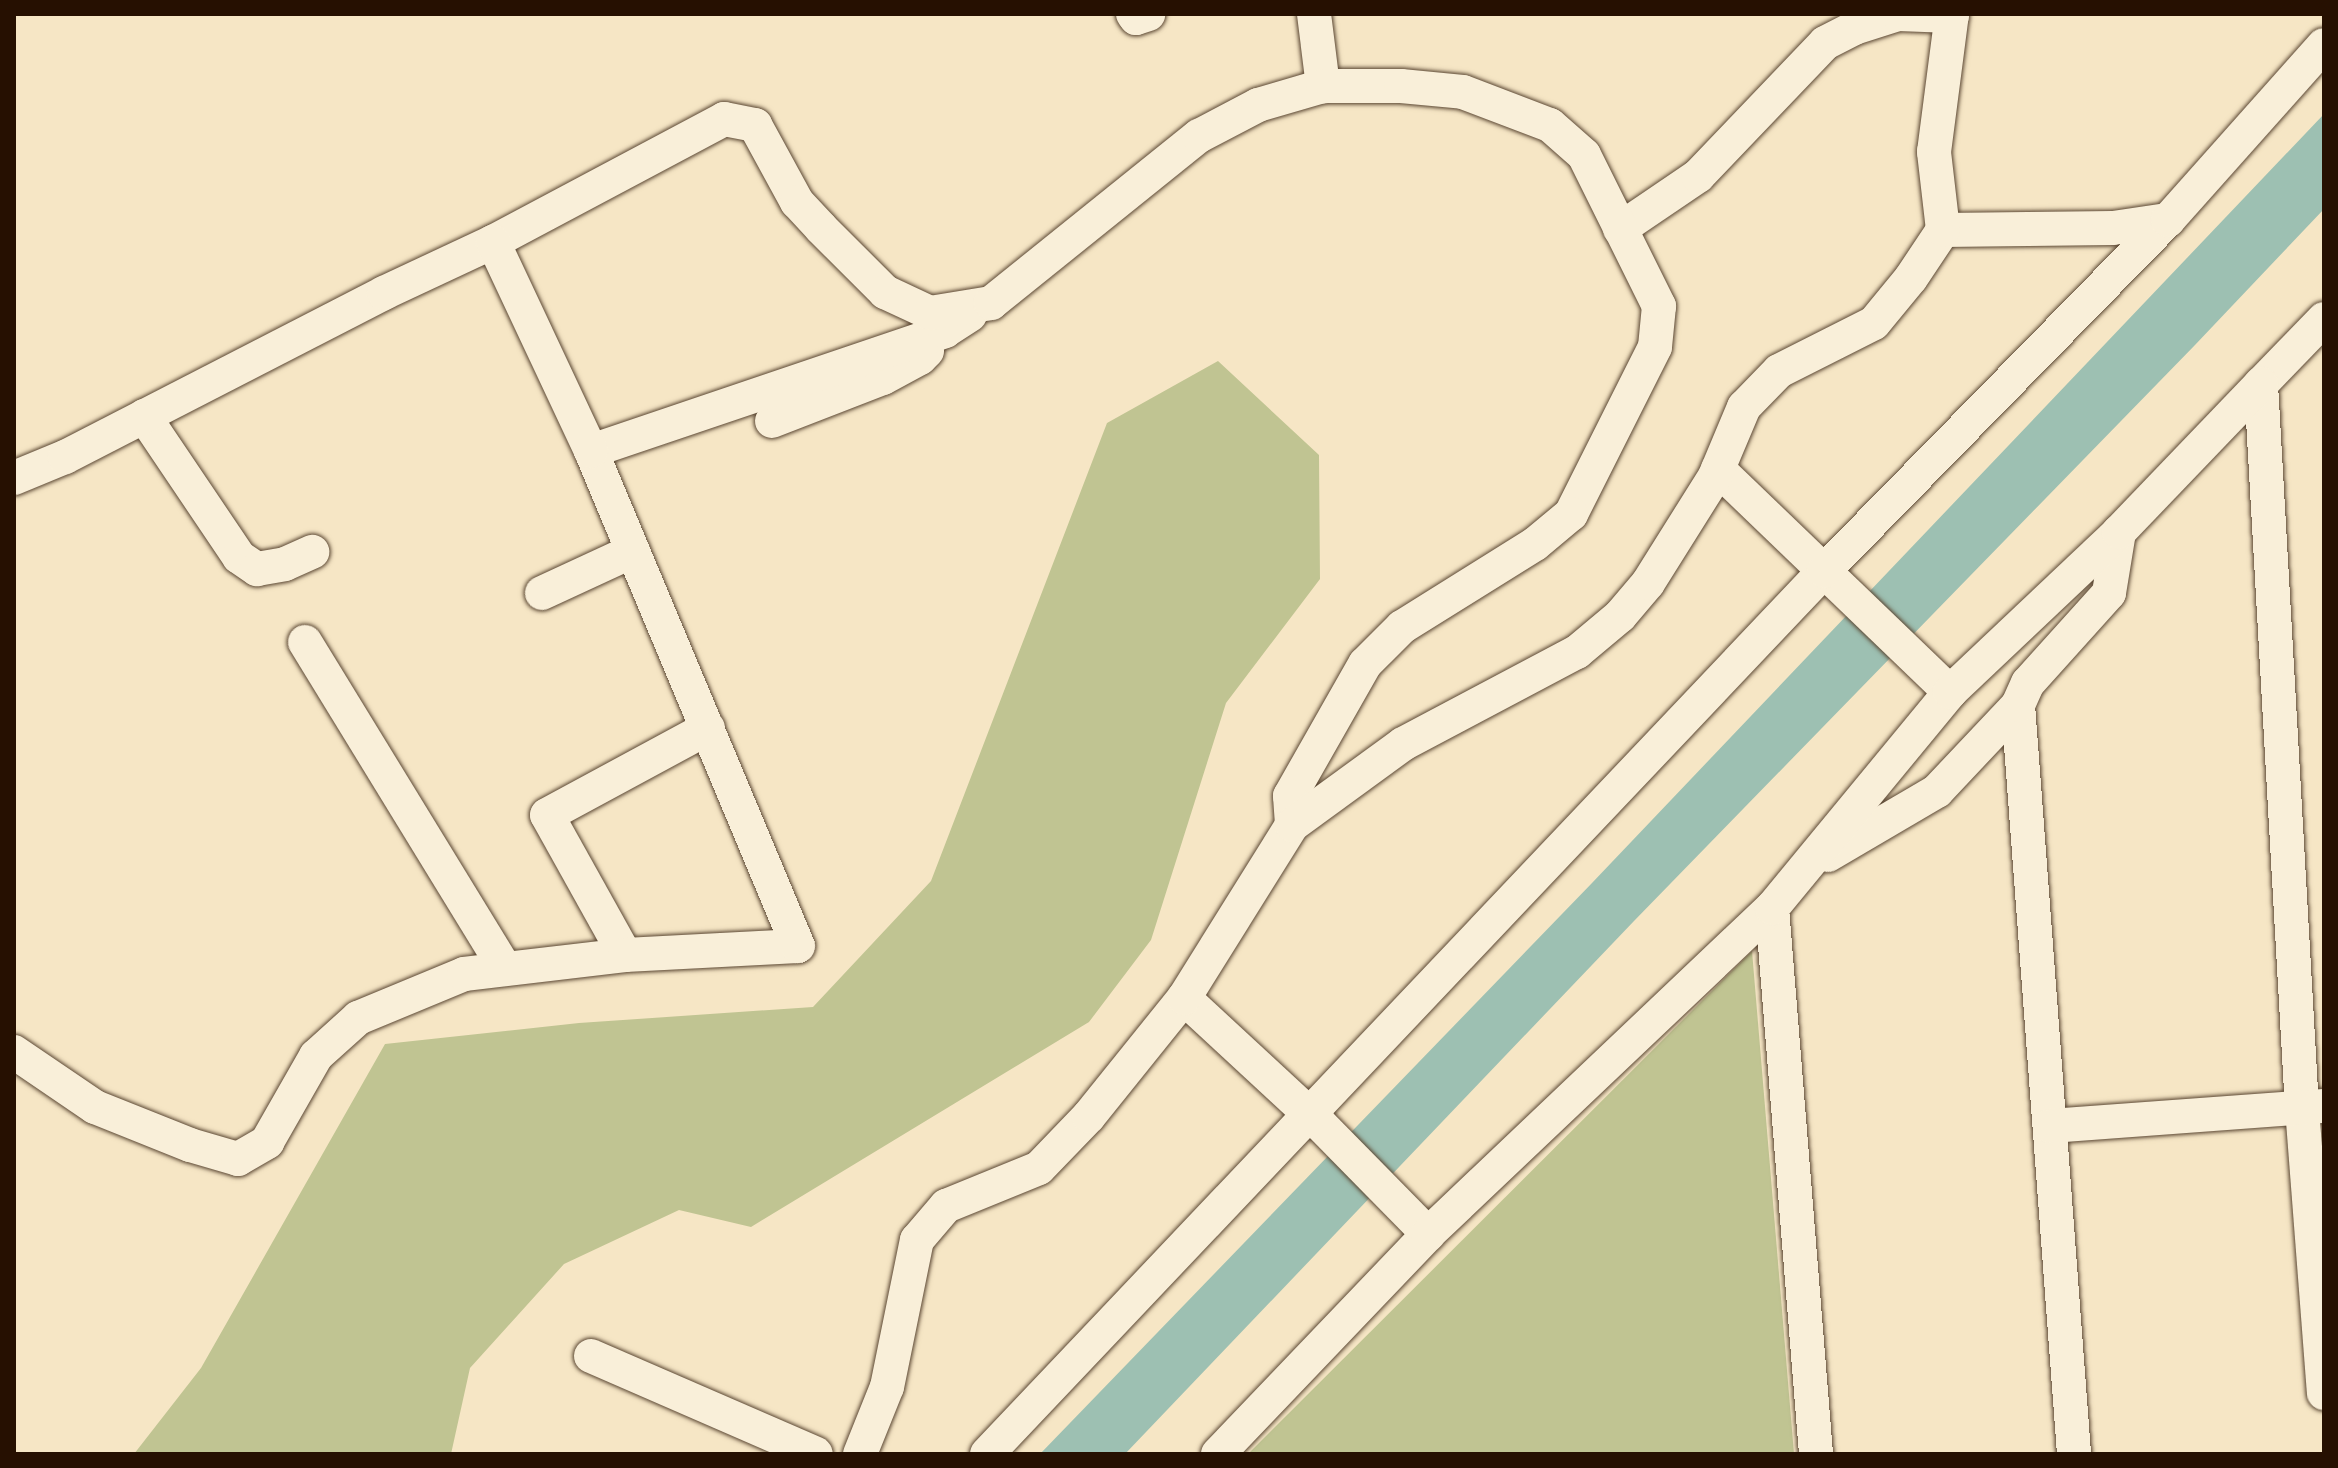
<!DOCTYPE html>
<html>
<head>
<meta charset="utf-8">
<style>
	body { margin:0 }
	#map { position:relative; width:2338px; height:1468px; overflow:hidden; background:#f6e6c5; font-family:"EB Garamond",serif }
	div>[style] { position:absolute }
	.green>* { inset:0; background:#c0c492 }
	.water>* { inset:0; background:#9dc0b2 }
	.roads { filter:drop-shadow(0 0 2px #5a4632) drop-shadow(0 0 2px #5a4632) }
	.street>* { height:34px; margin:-17px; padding:0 17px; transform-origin:17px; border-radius:17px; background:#f9efd9 }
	span { translate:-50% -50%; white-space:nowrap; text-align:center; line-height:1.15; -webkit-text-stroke:7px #f9efd9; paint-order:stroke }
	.frame { position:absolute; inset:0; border:16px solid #261001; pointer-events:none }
</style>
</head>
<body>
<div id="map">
	<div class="green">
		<div style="clip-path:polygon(1218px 361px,1319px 455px,1320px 579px,1226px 703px,1151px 940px,1089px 1022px,751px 1227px,679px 1210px,564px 1264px,470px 1368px,451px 1454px,134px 1454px,201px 1368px,385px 1044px,579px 1023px,813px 1007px,931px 881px,1107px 423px)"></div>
		<div style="clip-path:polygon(1752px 951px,1794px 1454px,1248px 1454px)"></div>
	</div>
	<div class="water">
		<div style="clip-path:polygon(2324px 114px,2324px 209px,2195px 345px,1634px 921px,1125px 1454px,1040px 1454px,1592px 883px)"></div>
	</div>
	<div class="roads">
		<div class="street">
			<div style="left:1133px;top:14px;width:5px;rotate:53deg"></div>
			<div style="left:1136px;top:18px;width:13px;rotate:-18deg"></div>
			<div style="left:1314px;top:14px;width:73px;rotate:82.9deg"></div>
			<div style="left:1620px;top:229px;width:94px;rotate:-34.2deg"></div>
			<div style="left:1698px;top:176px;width:184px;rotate:-46.3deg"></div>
			<div style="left:1825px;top:43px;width:33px;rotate:-27deg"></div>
			<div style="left:1854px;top:28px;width:46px;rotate:-17.7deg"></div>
			<div style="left:1898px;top:14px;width:54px;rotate:2.1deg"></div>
			<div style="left:1943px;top:230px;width:170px;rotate:-0.7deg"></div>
			<div style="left:2113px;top:228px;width:56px;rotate:-8.3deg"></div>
			<div style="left:2324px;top:319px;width:91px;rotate:134.1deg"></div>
			<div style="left:2261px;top:384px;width:725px;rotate:86.76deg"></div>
			<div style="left:2302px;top:1108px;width:286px;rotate:85.6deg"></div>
			<div style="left:144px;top:416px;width:170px;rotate:56deg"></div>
			<div style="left:239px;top:557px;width:22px;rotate:34deg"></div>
			<div style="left:257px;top:569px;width:28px;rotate:-10deg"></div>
			<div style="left:285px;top:564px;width:30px;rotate:-24deg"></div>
			<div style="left:772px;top:421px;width:119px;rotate:-21.2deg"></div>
			<div style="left:883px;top:378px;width:42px;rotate:-28.4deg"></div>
			<div style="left:920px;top:358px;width:10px;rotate:-45deg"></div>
			<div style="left:591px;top:451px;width:374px;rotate:-18.7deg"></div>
			<div style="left:945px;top:331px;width:30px;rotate:-33deg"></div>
			<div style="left:1718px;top:469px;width:322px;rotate:43.9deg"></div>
			<div style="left:14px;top:478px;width:55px;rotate:-22.4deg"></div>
			<div style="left:65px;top:457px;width:359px;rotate:-27.2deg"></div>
			<div style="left:384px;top:293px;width:120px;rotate:-25.1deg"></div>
			<div style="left:493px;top:242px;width:262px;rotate:-28deg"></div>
			<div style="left:724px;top:119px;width:32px;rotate:11deg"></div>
			<div style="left:755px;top:125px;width:88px;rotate:61.4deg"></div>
			<div style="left:797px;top:202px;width:35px;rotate:47deg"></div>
			<div style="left:821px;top:228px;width:91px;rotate:45deg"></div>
			<div style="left:885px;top:292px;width:50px;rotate:25deg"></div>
			<div style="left:930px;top:313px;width:62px;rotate:-9.3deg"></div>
			<div style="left:991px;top:303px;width:267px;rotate:-38.8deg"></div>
			<div style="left:1199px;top:136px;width:67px;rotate:-27.7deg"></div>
			<div style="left:1258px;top:105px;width:68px;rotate:-16.3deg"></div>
			<div style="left:1323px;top:86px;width:78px"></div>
			<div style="left:1401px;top:86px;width:62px;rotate:5.5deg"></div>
			<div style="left:1463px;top:92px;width:93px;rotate:20.8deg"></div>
			<div style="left:1550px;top:125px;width:45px;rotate:41.4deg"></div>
			<div style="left:1584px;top:155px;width:169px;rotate:63.6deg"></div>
			<div style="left:1659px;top:306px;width:41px;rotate:95.6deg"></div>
			<div style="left:1655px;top:347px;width:187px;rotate:116.7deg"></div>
			<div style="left:1571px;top:514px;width:47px;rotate:140.2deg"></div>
			<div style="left:1535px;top:544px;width:157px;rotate:148deg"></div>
			<div style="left:1402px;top:627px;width:52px;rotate:135deg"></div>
			<div style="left:1365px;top:664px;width:152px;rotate:119.6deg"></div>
			<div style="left:1290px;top:796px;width:29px;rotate:86deg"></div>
			<div style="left:542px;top:593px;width:100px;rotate:-24.8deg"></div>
			<div style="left:305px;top:642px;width:383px;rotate:58.5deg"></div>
			<div style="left:2018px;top:705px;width:751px;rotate:85.72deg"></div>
			<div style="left:1828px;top:855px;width:126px;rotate:-30.4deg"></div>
			<div style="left:1937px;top:791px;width:118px;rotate:-46.7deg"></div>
			<div style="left:2018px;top:705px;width:24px;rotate:-66deg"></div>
			<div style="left:2028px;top:683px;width:121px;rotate:-48deg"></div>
			<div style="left:2109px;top:593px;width:62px;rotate:-80.7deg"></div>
			<div style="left:1772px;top:908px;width:548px;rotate:85.39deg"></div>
			<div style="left:625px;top:955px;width:160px;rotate:-119.1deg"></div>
			<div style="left:547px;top:815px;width:183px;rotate:-28.4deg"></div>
			<div style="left:1184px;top:998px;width:184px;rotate:42.8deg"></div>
			<div style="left:1319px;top:1123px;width:156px;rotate:45.5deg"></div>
			<div style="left:14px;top:1052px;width:98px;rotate:34.2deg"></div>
			<div style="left:95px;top:1107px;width:102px;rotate:21.8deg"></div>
			<div style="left:190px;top:1145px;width:50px;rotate:16.3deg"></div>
			<div style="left:238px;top:1159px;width:34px;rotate:-30deg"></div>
			<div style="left:267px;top:1142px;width:99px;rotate:-60.3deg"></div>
			<div style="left:316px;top:1056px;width:57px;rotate:-42.1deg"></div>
			<div style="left:358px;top:1018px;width:115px;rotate:-22.5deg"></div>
			<div style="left:464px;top:974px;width:162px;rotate:-6.7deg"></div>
			<div style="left:625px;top:955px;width:173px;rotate:-3deg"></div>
			<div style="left:798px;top:946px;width:537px;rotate:-112.69deg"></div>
			<div style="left:591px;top:451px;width:231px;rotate:-115.1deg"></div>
			<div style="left:2050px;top:1126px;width:275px;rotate:-4.2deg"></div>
			<div style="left:591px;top:1356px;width:245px;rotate:23.5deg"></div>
			<div style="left:860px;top:1454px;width:72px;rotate:-68.1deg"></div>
			<div style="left:887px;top:1387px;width:150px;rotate:-78.5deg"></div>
			<div style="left:917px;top:1240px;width:45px;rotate:-49.5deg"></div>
			<div style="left:946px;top:1206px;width:100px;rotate:-22.2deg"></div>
			<div style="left:1039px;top:1168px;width:72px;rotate:-46.1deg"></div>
			<div style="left:1089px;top:1116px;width:151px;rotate:-51.2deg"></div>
			<div style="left:1184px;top:998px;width:204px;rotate:-58deg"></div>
			<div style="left:1292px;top:825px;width:137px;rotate:-36.1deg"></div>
			<div style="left:1403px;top:744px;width:197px;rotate:-27.9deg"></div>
			<div style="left:1577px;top:652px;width:56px;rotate:-39.9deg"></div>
			<div style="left:1620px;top:616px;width:43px;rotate:-49.7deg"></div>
			<div style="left:1648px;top:583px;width:126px;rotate:-57.9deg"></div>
			<div style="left:1715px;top:476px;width:75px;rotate:-67.2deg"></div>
			<div style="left:1744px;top:407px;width:50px;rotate:-45.8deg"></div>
			<div style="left:1779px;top:371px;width:106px;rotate:-26.8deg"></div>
			<div style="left:1874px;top:323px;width:58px;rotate:-50.6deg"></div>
			<div style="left:1911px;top:278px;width:58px;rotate:-56.3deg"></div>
			<div style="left:1943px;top:230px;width:79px;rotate:-96.6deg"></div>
			<div style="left:1934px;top:152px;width:139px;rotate:-82.6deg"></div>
			<div style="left:987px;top:1454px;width:1217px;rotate:-46.53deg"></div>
			<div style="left:1824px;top:571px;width:491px;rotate:-45.6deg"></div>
			<div style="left:2168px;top:220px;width:234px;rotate:-48.3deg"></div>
			<div style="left:1218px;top:1454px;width:304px;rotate:-46.3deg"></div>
			<div style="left:1428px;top:1234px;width:474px;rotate:-43.5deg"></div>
			<div style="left:1772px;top:908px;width:280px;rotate:-50.5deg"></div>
			<div style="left:1950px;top:692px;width:233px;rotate:-43.4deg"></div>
			<div style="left:2119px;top:532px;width:205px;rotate:-46.2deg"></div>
		</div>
	</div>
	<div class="frame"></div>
</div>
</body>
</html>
